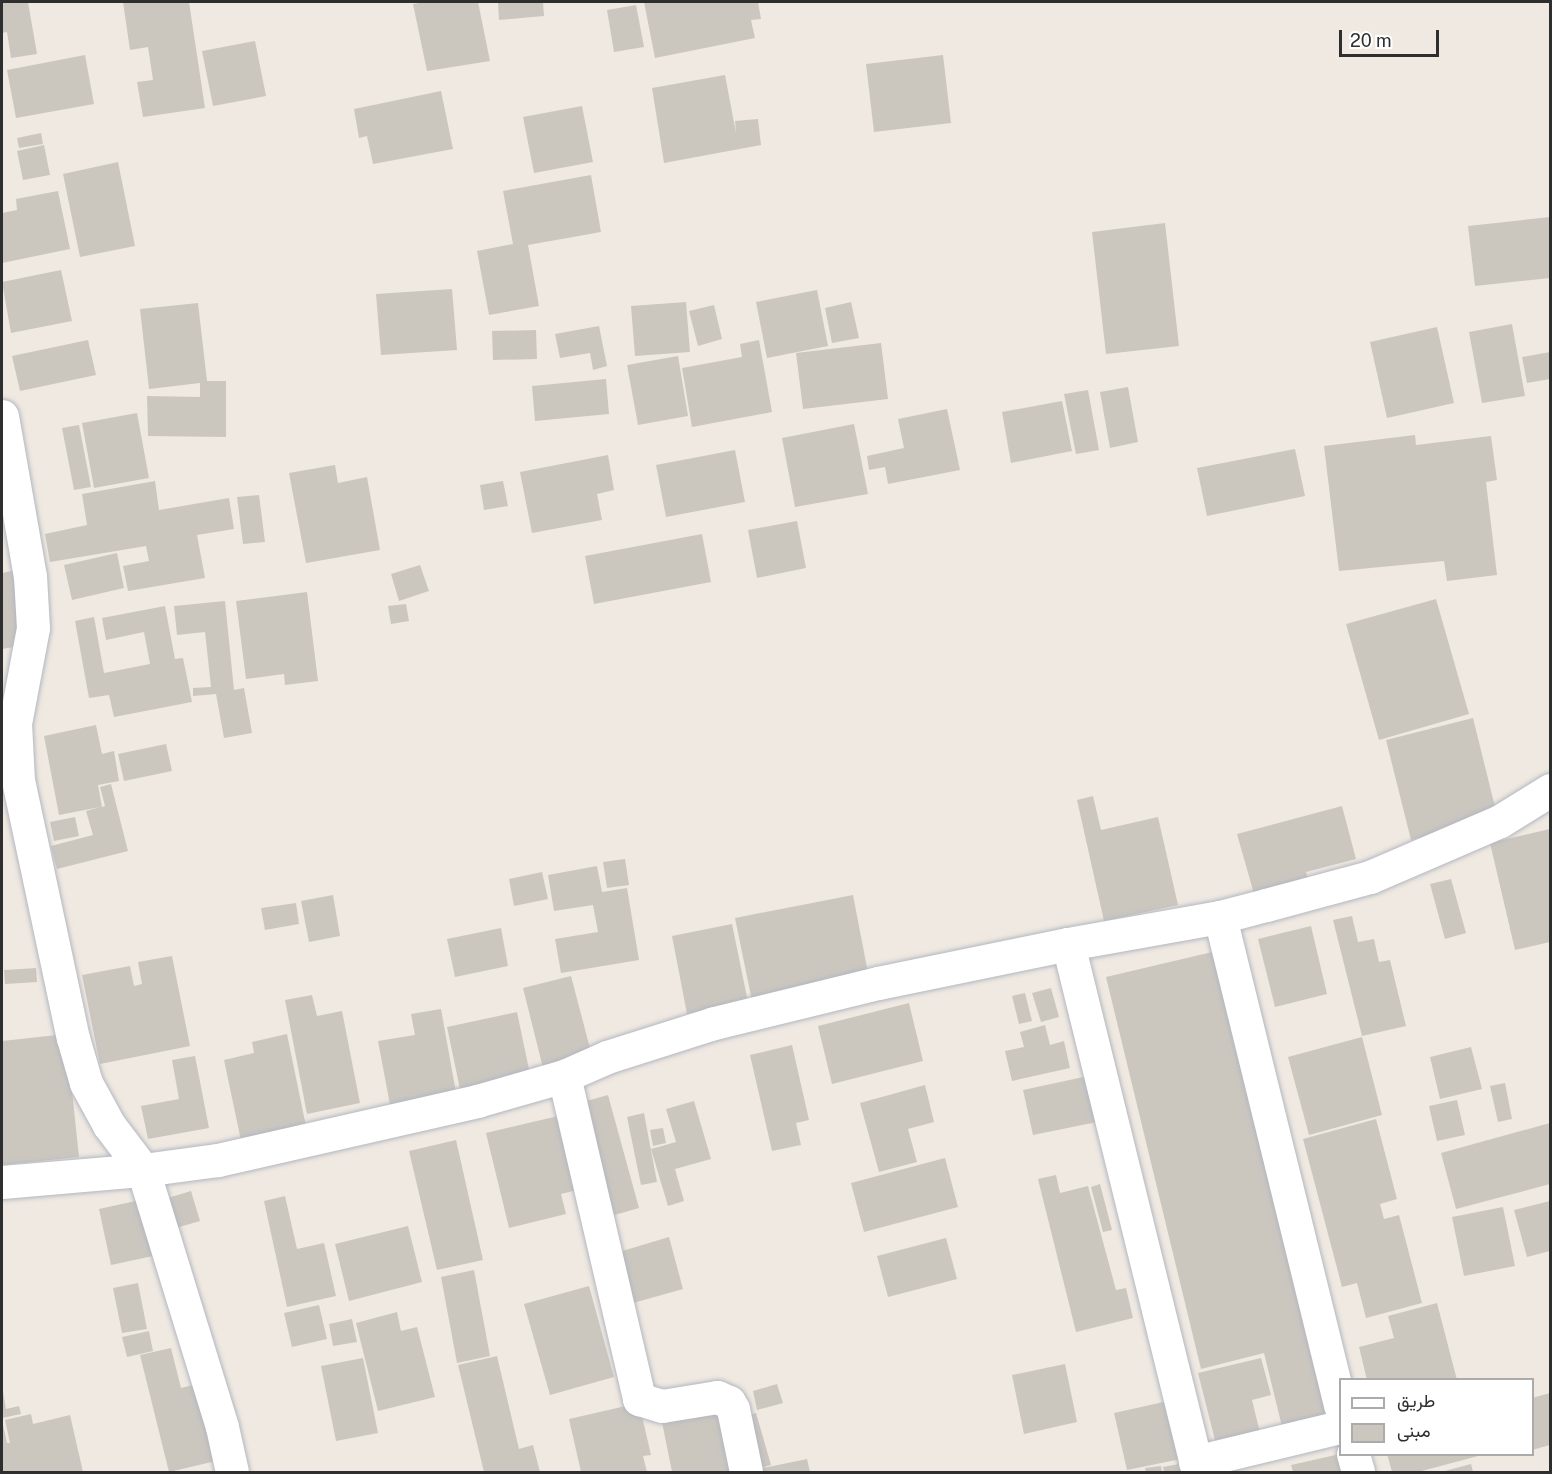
<!DOCTYPE html>
<html>
<head>
<meta charset="utf-8">
<style>
	body { margin:0 }
	#map { position:relative; width:1552px; height:1474px; overflow:hidden; background:#efe9e1; font-family:"Public Sans",Vazirmatn,sans-serif }
	div>[style] { position:absolute }
	.building>* { inset:0; background:#cbc7bf }
	.roads { filter:drop-shadow(0 0 2px #b4b7c1) drop-shadow(0 0 2px #b4b7c1) }
	.street>* { height:33px; margin:-16.5px; padding:0 16.5px; transform-origin:16.5px; border-radius:16.5px; background:#fff }
	.secondary>* { height:33px; margin:-16.5px; padding:0 16.5px; transform-origin:16.5px; border-radius:16.5px; background:#fff }
	span { translate:-50% -50%; white-space:nowrap; text-align:center; line-height:1.15; -webkit-text-stroke:6px #fff; paint-order:stroke }
	.frame { position:absolute; inset:0; border:3px solid #2e2e2e; pointer-events:none }
	.legend { position:absolute; left:1339px; top:1378px; width:195px; height:78px; box-sizing:border-box; background:#fff; border:2px solid #ababab; margin:0; padding:8px 10px; list-style:none; font-size:18px; color:#2e2e2e }
	.legend li { display:flex; align-items:center; gap:12px; height:30px }
	.legend b { width:30px; border:2px solid #ababab }
	.scale { position:absolute; left:1339px; top:30px; width:100px; height:27px; box-sizing:border-box; border:3px solid #2e2e2e; border-top:0; padding-left:8px; font-size:18px; line-height:21px; white-space:nowrap; color:#2e2e2e; -webkit-text-stroke:4px #fff; paint-order:stroke }
</style>
</head>
<body>
<div id="map">
	<div class="building">
		<div style="clip-path:polygon(2px 2px,28px 2px,37px 54px,11px 58px,7px 32px,2px 33px)"></div>
		<div style="clip-path:polygon(123px 2px,189px 2px,205px 108px,143px 117px,137px 82px,153px 80px,148px 47px,130px 50px)"></div>
		<div style="clip-path:polygon(426px 2px,478px 2px,490px 61px,427px 71px,413px 4px)"></div>
		<div style="clip-path:polygon(498px 2px,543px 2px,544px 16px,499px 20px)"></div>
		<div style="clip-path:polygon(644px 2px,758px 2px,761px 19px,751px 20px,755px 38px,655px 58px)"></div>
		<div style="clip-path:polygon(636px 5px,644px 47px,614px 52px,607px 10px)"></div>
		<div style="clip-path:polygon(255px 41px,266px 96px,213px 106px,202px 51px)"></div>
		<div style="clip-path:polygon(85px 55px,94px 104px,16px 118px,7px 70px)"></div>
		<div style="clip-path:polygon(943px 55px,951px 123px,874px 132px,866px 64px)"></div>
		<div style="clip-path:polygon(725px 75px,736px 133px,735px 121px,758px 119px,761px 145px,664px 163px,652px 88px)"></div>
		<div style="clip-path:polygon(441px 91px,453px 149px,373px 164px,367px 136px,359px 138px,354px 109px)"></div>
		<div style="clip-path:polygon(582px 106px,593px 162px,534px 173px,523px 117px)"></div>
		<div style="clip-path:polygon(41px 133px,43px 144px,19px 148px,17px 138px)"></div>
		<div style="clip-path:polygon(44px 145px,50px 175px,23px 180px,17px 151px)"></div>
		<div style="clip-path:polygon(118px 162px,135px 246px,80px 257px,63px 174px)"></div>
		<div style="clip-path:polygon(591px 175px,601px 232px,528px 245px,539px 306px,489px 315px,477px 251px,513px 244px,503px 191px)"></div>
		<div style="clip-path:polygon(58px 191px,70px 249px,2px 263px,2px 213px,17px 210px,16px 199px)"></div>
		<div style="clip-path:polygon(1550px 217px,1550px 278px,1475px 286px,1468px 226px)"></div>
		<div style="clip-path:polygon(1165px 223px,1179px 346px,1106px 354px,1092px 232px)"></div>
		<div style="clip-path:polygon(61px 270px,72px 321px,11px 333px,2px 282px)"></div>
		<div style="clip-path:polygon(452px 289px,457px 350px,381px 355px,376px 294px)"></div>
		<div style="clip-path:polygon(817px 290px,828px 346px,767px 358px,756px 302px)"></div>
		<div style="clip-path:polygon(686px 302px,690px 352px,635px 356px,631px 306px)"></div>
		<div style="clip-path:polygon(851px 302px,859px 338px,832px 343px,825px 308px)"></div>
		<div style="clip-path:polygon(198px 303px,207px 381px,226px 381px,226px 437px,148px 436px,147px 396px,200px 397px,200px 383px,149px 389px,140px 309px)"></div>
		<div style="clip-path:polygon(714px 305px,722px 339px,698px 346px,689px 311px)"></div>
		<div style="clip-path:polygon(1512px 324px,1525px 396px,1482px 403px,1469px 332px)"></div>
		<div style="clip-path:polygon(599px 326px,607px 366px,593px 370px,590px 353px,560px 358px,555px 334px)"></div>
		<div style="clip-path:polygon(1437px 327px,1454px 403px,1387px 418px,1370px 342px)"></div>
		<div style="clip-path:polygon(536px 330px,537px 359px,493px 360px,492px 331px)"></div>
		<div style="clip-path:polygon(88px 340px,96px 375px,20px 391px,12px 356px)"></div>
		<div style="clip-path:polygon(759px 340px,772px 412px,692px 427px,682px 368px,742px 357px,740px 344px)"></div>
		<div style="clip-path:polygon(881px 343px,888px 399px,803px 409px,796px 353px)"></div>
		<div style="clip-path:polygon(1550px 352px,1550px 379px,1527px 383px,1522px 357px)"></div>
		<div style="clip-path:polygon(678px 356px,688px 416px,638px 425px,627px 365px)"></div>
		<div style="clip-path:polygon(606px 379px,609px 414px,535px 421px,532px 386px)"></div>
		<div style="clip-path:polygon(1128px 387px,1138px 442px,1110px 448px,1100px 392px)"></div>
		<div style="clip-path:polygon(1088px 390px,1099px 450px,1076px 454px,1064px 394px)"></div>
		<div style="clip-path:polygon(1062px 401px,1072px 451px,1011px 463px,1002px 412px)"></div>
		<div style="clip-path:polygon(947px 409px,960px 470px,888px 484px,885px 467px,869px 470px,867px 456px,904px 448px,898px 419px)"></div>
		<div style="clip-path:polygon(137px 413px,149px 478px,94px 488px,82px 423px)"></div>
		<div style="clip-path:polygon(854px 424px,868px 494px,795px 507px,782px 438px)"></div>
		<div style="clip-path:polygon(79px 425px,91px 487px,74px 490px,62px 428px)"></div>
		<div style="clip-path:polygon(1415px 435px,1416px 445px,1491px 436px,1497px 480px,1486px 482px,1497px 575px,1447px 581px,1444px 561px,1339px 571px,1324px 446px)"></div>
		<div style="clip-path:polygon(1295px 449px,1305px 496px,1207px 516px,1197px 468px)"></div>
		<div style="clip-path:polygon(735px 450px,745px 502px,666px 517px,656px 465px)"></div>
		<div style="clip-path:polygon(608px 455px,614px 490px,597px 494px,602px 520px,532px 533px,520px 472px)"></div>
		<div style="clip-path:polygon(335px 465px,338px 483px,367px 477px,380px 550px,306px 563px,289px 473px)"></div>
		<div style="clip-path:polygon(155px 481px,159px 510px,229px 498px,234px 529px,197px 535px,205px 578px,128px 591px,123px 566px,149px 561px,146px 546px,50px 562px,45px 534px,87px 525px,82px 494px)"></div>
		<div style="clip-path:polygon(503px 481px,508px 506px,484px 510px,480px 485px)"></div>
		<div style="clip-path:polygon(259px 495px,265px 542px,243px 544px,237px 497px)"></div>
		<div style="clip-path:polygon(797px 521px,806px 568px,757px 578px,748px 530px)"></div>
		<div style="clip-path:polygon(702px 534px,711px 582px,594px 604px,585px 556px)"></div>
		<div style="clip-path:polygon(117px 553px,124px 588px,72px 600px,64px 565px)"></div>
		<div style="clip-path:polygon(420px 565px,429px 591px,399px 601px,391px 574px)"></div>
		<div style="clip-path:polygon(12px 571px,26px 645px,2px 649px,2px 573px)"></div>
		<div style="clip-path:polygon(307px 592px,318px 681px,285px 685px,284px 674px,246px 679px,236px 601px)"></div>
		<div style="clip-path:polygon(1436px 599px,1469px 714px,1379px 740px,1346px 624px)"></div>
		<div style="clip-path:polygon(225px 601px,234px 690px,244px 688px,252px 733px,224px 738px,216px 694px,193px 696px,193px 688px,211px 687px,205px 632px,177px 635px,174px 606px)"></div>
		<div style="clip-path:polygon(406px 604px,409px 621px,391px 624px,388px 606px)"></div>
		<div style="clip-path:polygon(165px 606px,175px 659px,183px 658px,192px 702px,114px 717px,109px 695px,89px 698px,75px 621px,94px 617px,104px 673px,150px 664px,144px 632px,106px 640px,102px 618px)"></div>
		<div style="clip-path:polygon(1473px 718px,1498px 819px,1411px 840px,1386px 740px)"></div>
		<div style="clip-path:polygon(96px 725px,102px 754px,114px 751px,119px 781px,98px 785px,102px 807px,105px 806px,100px 787px,111px 784px,128px 851px,57px 869px,51px 846px,93px 835px,86px 811px,100px 807px,59px 815px,44px 736px)"></div>
		<div style="clip-path:polygon(166px 744px,172px 771px,124px 781px,118px 754px)"></div>
		<div style="clip-path:polygon(1093px 796px,1101px 830px,1158px 817px,1178px 905px,1104px 921px,1077px 800px)"></div>
		<div style="clip-path:polygon(1342px 806px,1356px 859px,1306px 872px,1310px 886px,1256px 901px,1237px 834px)"></div>
		<div style="clip-path:polygon(75px 817px,79px 836px,54px 841px,50px 822px)"></div>
		<div style="clip-path:polygon(1550px 829px,1550px 942px,1515px 950px,1490px 843px)"></div>
		<div style="clip-path:polygon(625px 859px,629px 885px,607px 888px,603px 862px)"></div>
		<div style="clip-path:polygon(597px 866px,602px 892px,627px 888px,639px 960px,561px 973px,555px 939px,598px 932px,593px 905px,554px 911px,548px 875px)"></div>
		<div style="clip-path:polygon(542px 872px,548px 899px,514px 906px,509px 879px)"></div>
		<div style="clip-path:polygon(1451px 879px,1466px 933px,1445px 939px,1430px 884px)"></div>
		<div style="clip-path:polygon(333px 895px,340px 936px,309px 942px,301px 901px)"></div>
		<div style="clip-path:polygon(853px 895px,869px 978px,752px 1001px,735px 918px)"></div>
		<div style="clip-path:polygon(296px 903px,299px 924px,265px 930px,261px 908px)"></div>
		<div style="clip-path:polygon(1352px 916px,1358px 942px,1374px 939px,1379px 962px,1390px 960px,1406px 1026px,1362px 1036px,1333px 920px)"></div>
		<div style="clip-path:polygon(732px 924px,748px 1002px,687px 1014px,672px 936px)"></div>
		<div style="clip-path:polygon(1311px 926px,1327px 994px,1275px 1007px,1258px 939px)"></div>
		<div style="clip-path:polygon(501px 928px,508px 966px,455px 977px,447px 939px)"></div>
		<div style="clip-path:polygon(1225px 949px,1331px 1432px,1286px 1443px,1264px 1353px,1201px 1369px,1106px 977px)"></div>
		<div style="clip-path:polygon(172px 956px,190px 1046px,100px 1064px,82px 975px,130px 966px,134px 986px,142px 984px,138px 962px)"></div>
		<div style="clip-path:polygon(36px 968px,37px 982px,5px 984px,4px 970px)"></div>
		<div style="clip-path:polygon(571px 976px,592px 1056px,543px 1068px,523px 988px)"></div>
		<div style="clip-path:polygon(1051px 988px,1059px 1017px,1041px 1022px,1032px 993px)"></div>
		<div style="clip-path:polygon(1025px 993px,1032px 1021px,1019px 1024px,1012px 996px)"></div>
		<div style="clip-path:polygon(312px 995px,317px 1016px,342px 1011px,360px 1103px,307px 1114px,285px 1000px)"></div>
		<div style="clip-path:polygon(909px 1003px,923px 1061px,832px 1084px,818px 1026px)"></div>
		<div style="clip-path:polygon(441px 1009px,457px 1098px,391px 1110px,378px 1041px,415px 1035px,411px 1014px)"></div>
		<div style="clip-path:polygon(517px 1012px,531px 1079px,461px 1094px,447px 1027px)"></div>
		<div style="clip-path:polygon(1045px 1025px,1050px 1045px,1064px 1041px,1070px 1068px,1012px 1081px,1005px 1051px,1024px 1047px,1020px 1032px)"></div>
		<div style="clip-path:polygon(66px 1034px,79px 1157px,2px 1165px,2px 1041px)"></div>
		<div style="clip-path:polygon(287px 1034px,308px 1136px,243px 1150px,224px 1060px,254px 1053px,252px 1042px)"></div>
		<div style="clip-path:polygon(1362px 1037px,1382px 1115px,1309px 1135px,1288px 1057px)"></div>
		<div style="clip-path:polygon(792px 1045px,809px 1120px,796px 1123px,801px 1145px,772px 1151px,750px 1055px)"></div>
		<div style="clip-path:polygon(1471px 1047px,1482px 1089px,1440px 1099px,1430px 1057px)"></div>
		<div style="clip-path:polygon(195px 1056px,209px 1128px,148px 1139px,141px 1106px,179px 1099px,172px 1060px)"></div>
		<div style="clip-path:polygon(1088px 1076px,1097px 1122px,1033px 1135px,1023px 1090px)"></div>
		<div style="clip-path:polygon(1505px 1083px,1512px 1119px,1498px 1122px,1490px 1086px)"></div>
		<div style="clip-path:polygon(925px 1085px,934px 1122px,908px 1129px,917px 1162px,879px 1172px,860px 1103px)"></div>
		<div style="clip-path:polygon(608px 1095px,639px 1208px,611px 1216px,579px 1103px)"></div>
		<div style="clip-path:polygon(1457px 1100px,1465px 1135px,1437px 1141px,1429px 1106px)"></div>
		<div style="clip-path:polygon(694px 1101px,711px 1159px,675px 1169px,684px 1201px,668px 1206px,651px 1149px,676px 1142px,666px 1109px)"></div>
		<div style="clip-path:polygon(571px 1113px,589px 1187px,561px 1194px,566px 1214px,509px 1228px,486px 1133px)"></div>
		<div style="clip-path:polygon(644px 1113px,657px 1182px,641px 1185px,627px 1117px)"></div>
		<div style="clip-path:polygon(1376px 1119px,1397px 1199px,1380px 1204px,1384px 1219px,1399px 1215px,1422px 1303px,1366px 1318px,1357px 1283px,1342px 1287px,1303px 1139px)"></div>
		<div style="clip-path:polygon(1550px 1123px,1550px 1184px,1456px 1209px,1441px 1153px)"></div>
		<div style="clip-path:polygon(663px 1128px,666px 1143px,653px 1146px,650px 1130px)"></div>
		<div style="clip-path:polygon(456px 1140px,483px 1260px,437px 1270px,409px 1151px)"></div>
		<div style="clip-path:polygon(945px 1158px,958px 1207px,864px 1232px,851px 1183px)"></div>
		<div style="clip-path:polygon(1056px 1175px,1060px 1193px,1088px 1186px,1116px 1290px,1126px 1288px,1133px 1318px,1076px 1332px,1038px 1179px)"></div>
		<div style="clip-path:polygon(1100px 1184px,1112px 1230px,1103px 1232px,1091px 1187px)"></div>
		<div style="clip-path:polygon(191px 1191px,200px 1221px,169px 1230px,161px 1200px)"></div>
		<div style="clip-path:polygon(285px 1196px,297px 1249px,324px 1243px,336px 1296px,287px 1307px,264px 1201px)"></div>
		<div style="clip-path:polygon(140px 1200px,153px 1256px,111px 1265px,99px 1209px)"></div>
		<div style="clip-path:polygon(1550px 1201px,1550px 1251px,1527px 1257px,1514px 1210px)"></div>
		<div style="clip-path:polygon(1503px 1207px,1515px 1266px,1464px 1276px,1452px 1217px)"></div>
		<div style="clip-path:polygon(408px 1226px,422px 1282px,349px 1301px,335px 1244px)"></div>
		<div style="clip-path:polygon(669px 1237px,683px 1289px,633px 1303px,619px 1252px)"></div>
		<div style="clip-path:polygon(946px 1238px,957px 1279px,888px 1297px,877px 1256px)"></div>
		<div style="clip-path:polygon(474px 1270px,490px 1356px,457px 1363px,441px 1277px)"></div>
		<div style="clip-path:polygon(138px 1283px,147px 1329px,122px 1333px,113px 1288px)"></div>
		<div style="clip-path:polygon(589px 1286px,614px 1377px,550px 1395px,524px 1304px)"></div>
		<div style="clip-path:polygon(1437px 1303px,1457px 1380px,1367px 1380px,1359px 1347px,1394px 1338px,1388px 1316px)"></div>
		<div style="clip-path:polygon(319px 1305px,327px 1339px,292px 1347px,284px 1313px)"></div>
		<div style="clip-path:polygon(397px 1312px,401px 1331px,417px 1327px,435px 1397px,378px 1411px,356px 1323px)"></div>
		<div style="clip-path:polygon(352px 1319px,357px 1342px,333px 1346px,329px 1324px)"></div>
		<div style="clip-path:polygon(149px 1331px,153px 1351px,127px 1357px,122px 1337px)"></div>
		<div style="clip-path:polygon(171px 1348px,181px 1388px,201px 1383px,220px 1460px,169px 1472px,140px 1355px)"></div>
		<div style="clip-path:polygon(497px 1356px,519px 1449px,533px 1445px,540px 1472px,484px 1472px,458px 1365px)"></div>
		<div style="clip-path:polygon(363px 1358px,378px 1433px,336px 1441px,321px 1366px)"></div>
		<div style="clip-path:polygon(1261px 1358px,1271px 1395px,1252px 1400px,1262px 1441px,1218px 1452px,1198px 1373px)"></div>
		<div style="clip-path:polygon(1065px 1364px,1077px 1422px,1024px 1434px,1012px 1375px)"></div>
		<div style="clip-path:polygon(777px 1384px,783px 1403px,757px 1410px,753px 1391px)"></div>
		<div style="clip-path:polygon(3px 1391px,6px 1409px,19px 1406px,21px 1414px,2px 1418px)"></div>
		<div style="clip-path:polygon(1550px 1393px,1550px 1445px,1532px 1450px,1532px 1398px)"></div>
		<div style="clip-path:polygon(1168px 1401px,1181px 1459px,1127px 1470px,1114px 1413px)"></div>
		<div style="clip-path:polygon(639px 1403px,651px 1455px,643px 1456px,647px 1472px,581px 1472px,569px 1419px)"></div>
		<div style="clip-path:polygon(730px 1408px,743px 1472px,672px 1472px,662px 1422px)"></div>
		<div style="clip-path:polygon(756px 1413px,771px 1465px,756px 1469px,741px 1417px)"></div>
		<div style="clip-path:polygon(31px 1414px,33px 1424px,70px 1415px,83px 1472px,3px 1472px,2px 1420px,7px 1443px,10px 1443px,5px 1420px)"></div>
		<div style="clip-path:polygon(1340px 1454px,1356px 1472px,1293px 1472px,1291px 1465px)"></div>
		<div style="clip-path:polygon(1387px 1454px,1482px 1454px,1482px 1455px,1418px 1472px,1392px 1472px)"></div>
		<div style="clip-path:polygon(807px 1459px,810px 1472px,759px 1472px,758px 1469px)"></div>
		<div style="clip-path:polygon(1184px 1463px,1186px 1472px,1164px 1472px,1163px 1467px)"></div>
		<div style="clip-path:polygon(1471px 1464px,1473px 1472px,1441px 1472px)"></div>
		<div style="clip-path:polygon(1161px 1466px,1162px 1472px,1146px 1472px,1145px 1468px)"></div>
	</div>
	<div class="roads">
		<div class="street">
			<div style="left:2px;top:416px;width:162px;rotate:80.1deg"></div>
			<div style="left:30px;top:576px;width:52px;rotate:86.7deg"></div>
			<div style="left:33px;top:628px;width:97px;rotate:100.7deg"></div>
			<div style="left:15px;top:723px;width:57px;rotate:87deg"></div>
			<div style="left:18px;top:780px;width:264px;rotate:78deg"></div>
			<div style="left:73px;top:1038px;width:47px;rotate:73.9deg"></div>
			<div style="left:86px;top:1083px;width:48px;rotate:61.3deg"></div>
			<div style="left:109px;top:1125px;width:56px;rotate:52.9deg"></div>
			<div style="left:143px;top:1170px;width:269px;rotate:72.9deg"></div>
			<div style="left:222px;top:1427px;width:46px;rotate:77.5deg"></div>
			<div style="left:1220px;top:917px;width:503px;rotate:76.18deg"></div>
			<div style="left:1068px;top:944px;width:544px;rotate:76.17deg"></div>
			<div style="left:564px;top:1076px;width:332px;rotate:76.9deg"></div>
			<div style="left:639px;top:1399px;width:24px;rotate:17deg"></div>
			<div style="left:662px;top:1406px;width:56px;rotate:-9.3deg"></div>
			<div style="left:717px;top:1397px;width:13px;rotate:23deg"></div>
			<div style="left:729px;top:1402px;width:8px;rotate:60deg"></div>
			<div style="left:733px;top:1409px;width:64px;rotate:78.3deg"></div>
			<div style="left:1353px;top:1454px;width:19px;rotate:74deg"></div>
			<div style="left:1195px;top:1462px;width:149px;rotate:-13.6deg"></div>
		</div>
		<div class="secondary">
			<div style="left:2px;top:1182px;width:142px;rotate:-4.9deg"></div>
			<div style="left:143px;top:1170px;width:76px;rotate:-7.6deg"></div>
			<div style="left:218px;top:1160px;width:266px;rotate:-12.8deg"></div>
			<div style="left:477px;top:1101px;width:91px;rotate:-16deg"></div>
			<div style="left:564px;top:1076px;width:47px;rotate:-23.8deg"></div>
			<div style="left:607px;top:1057px;width:112px;rotate:-17.6deg"></div>
			<div style="left:714px;top:1023px;width:169px;rotate:-13.7deg"></div>
			<div style="left:878px;top:983px;width:194px;rotate:-11.6deg"></div>
			<div style="left:1068px;top:944px;width:154px;rotate:-10.1deg"></div>
			<div style="left:1220px;top:917px;width:48px;rotate:-14.6deg"></div>
			<div style="left:1266px;top:905px;width:108px;rotate:-15.1deg"></div>
			<div style="left:1370px;top:877px;width:142px;rotate:-23.3deg"></div>
			<div style="left:1500px;top:821px;width:59px;rotate:-31.8deg"></div>
		</div>
	</div>
	<div class="frame"></div>
	<ul class="legend">
	<li><b style="height:8px;background:#fff"></b>طريق</li>
	<li><b style="height:16px;background:#cbc7bf"></b>مبنى</li>
	</ul>
	<div class="scale">20 m</div>
</div>
</body>
</html>
